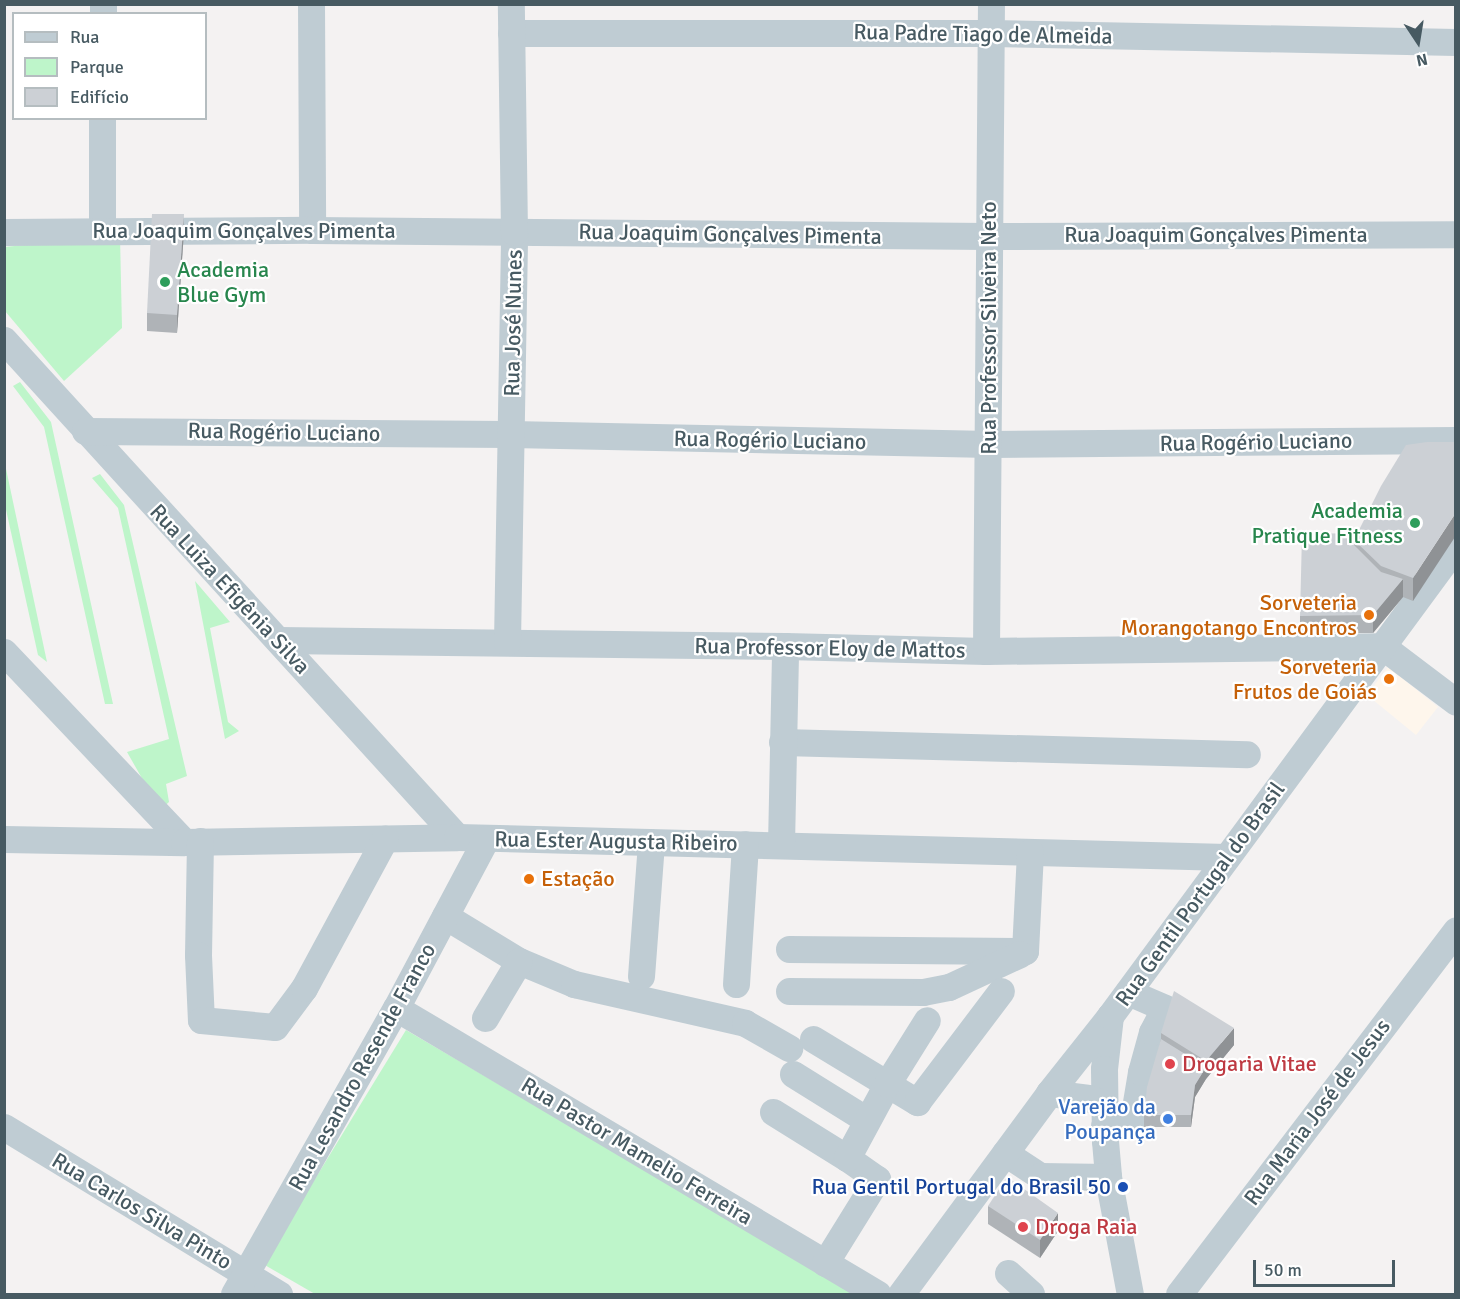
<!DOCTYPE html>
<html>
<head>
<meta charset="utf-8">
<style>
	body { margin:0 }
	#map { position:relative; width:1460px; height:1299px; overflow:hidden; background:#f4f2f2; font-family:Signika,sans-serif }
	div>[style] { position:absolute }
	.commercial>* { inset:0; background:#fef6ec }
	.green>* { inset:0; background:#bef5ca }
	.minor>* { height:27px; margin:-13.5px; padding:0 13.5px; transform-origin:13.5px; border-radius:13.5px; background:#bfccd3 }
	.wall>* { inset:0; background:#afb3b7 }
	.shaded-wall>* { inset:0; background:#8f9295 }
	.building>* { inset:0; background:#ccd0d5 }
	.dots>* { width:16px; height:16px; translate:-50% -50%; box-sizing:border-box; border:3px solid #fff; border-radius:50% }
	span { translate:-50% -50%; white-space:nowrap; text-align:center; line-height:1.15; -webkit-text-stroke:4.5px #fff; paint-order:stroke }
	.street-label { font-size:22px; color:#475a62 }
	.leisure-label { font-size:22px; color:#27864d }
	.left { translate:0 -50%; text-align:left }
	.right { translate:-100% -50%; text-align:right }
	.food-label { font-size:22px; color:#c56008 }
	.health-label { font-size:22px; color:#be3a42 }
	.shop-label { font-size:22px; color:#366cbe }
	.transit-label { font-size:22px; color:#164399 }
	.frame { position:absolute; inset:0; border:6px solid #475a62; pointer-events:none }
	.legend { position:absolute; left:12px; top:12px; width:195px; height:108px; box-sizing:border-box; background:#fff; border:2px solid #b5bdc0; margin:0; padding:8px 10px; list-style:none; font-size:18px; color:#475a62 }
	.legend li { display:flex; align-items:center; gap:12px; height:30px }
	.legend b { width:30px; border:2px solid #b5bdc0 }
	.north { position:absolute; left:1388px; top:12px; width:60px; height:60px; -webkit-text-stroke:4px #fff; paint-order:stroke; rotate:168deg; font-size:16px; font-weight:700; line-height:24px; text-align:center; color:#475a62 }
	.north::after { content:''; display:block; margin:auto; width:21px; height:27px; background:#475a62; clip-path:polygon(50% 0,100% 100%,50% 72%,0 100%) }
	.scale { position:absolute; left:1253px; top:1260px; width:142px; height:27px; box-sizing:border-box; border:3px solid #475a62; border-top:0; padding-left:8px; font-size:18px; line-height:21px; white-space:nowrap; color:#475a62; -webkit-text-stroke:4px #fff; paint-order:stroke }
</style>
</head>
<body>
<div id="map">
	<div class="commercial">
		<div style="clip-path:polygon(1388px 667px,1438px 707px,1416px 735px,1367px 695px)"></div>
	</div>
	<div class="green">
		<div style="clip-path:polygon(120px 236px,122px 328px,64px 381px,5px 311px,4px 247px)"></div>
		<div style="clip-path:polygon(20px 382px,51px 422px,113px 704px,105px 704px,44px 427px,13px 386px)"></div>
		<div style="clip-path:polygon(5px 464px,47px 662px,38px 655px,5px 505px)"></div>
		<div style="clip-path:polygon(100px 474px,124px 505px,187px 776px,166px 784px,169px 802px,160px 810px,127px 752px,169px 739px,118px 508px,92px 478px)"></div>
		<div style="clip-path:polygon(195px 581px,230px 622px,210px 628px,228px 722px,239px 731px,225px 739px)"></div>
		<div style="clip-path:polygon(406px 1030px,858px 1294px,315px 1294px,263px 1264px)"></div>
	</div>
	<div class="minor">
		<div style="left:311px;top:4px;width:226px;rotate:89.7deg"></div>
		<div style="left:103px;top:14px;width:10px;rotate:-90deg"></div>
		<div style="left:511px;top:33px;width:480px"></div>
		<div style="left:991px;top:33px;width:465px;rotate:1.1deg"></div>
		<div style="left:102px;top:230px;width:112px;rotate:-90deg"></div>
		<div style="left:4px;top:232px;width:308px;rotate:-0.4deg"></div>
		<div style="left:312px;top:230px;width:675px;rotate:0.51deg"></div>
		<div style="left:987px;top:236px;width:469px;rotate:-0.2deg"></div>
		<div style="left:4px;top:340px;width:672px;rotate:47.65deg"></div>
		<div style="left:85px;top:431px;width:426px;rotate:0.4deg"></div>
		<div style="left:511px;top:434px;width:479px;rotate:1.2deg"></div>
		<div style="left:990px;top:444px;width:466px;rotate:-0.5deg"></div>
		<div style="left:278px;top:640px;width:507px;rotate:0.68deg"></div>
		<div style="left:785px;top:646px;width:201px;rotate:1.4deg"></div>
		<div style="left:986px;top:651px;width:396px;rotate:-0.7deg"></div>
		<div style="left:1382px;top:646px;width:93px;rotate:37.1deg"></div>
		<div style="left:507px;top:642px;width:410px;rotate:-89deg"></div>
		<div style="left:514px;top:232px;width:228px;rotate:-90.8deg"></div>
		<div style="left:986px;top:651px;width:647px;rotate:-89.56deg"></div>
		<div style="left:4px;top:652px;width:262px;rotate:46.5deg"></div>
		<div style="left:782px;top:742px;width:465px;rotate:1.5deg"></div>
		<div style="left:4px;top:839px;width:180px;rotate:1deg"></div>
		<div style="left:184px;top:842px;width:273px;rotate:-1deg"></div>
		<div style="left:457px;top:837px;width:770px;rotate:1.49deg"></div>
		<div style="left:200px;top:841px;width:114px;rotate:91deg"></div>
		<div style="left:198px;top:955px;width:65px;rotate:87.4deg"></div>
		<div style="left:201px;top:1020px;width:74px;rotate:5.4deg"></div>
		<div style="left:275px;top:1027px;width:49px;rotate:-53.4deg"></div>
		<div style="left:304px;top:988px;width:170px;rotate:-61.6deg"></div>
		<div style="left:781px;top:845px;width:199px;rotate:-88.8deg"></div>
		<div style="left:445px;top:916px;width:87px;rotate:31.3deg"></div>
		<div style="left:519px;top:961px;width:60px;rotate:22.7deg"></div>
		<div style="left:574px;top:984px;width:175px;rotate:12.8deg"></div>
		<div style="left:745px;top:1023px;width:51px;rotate:29.6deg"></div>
		<div style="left:789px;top:949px;width:236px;rotate:0.5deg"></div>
		<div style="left:1025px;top:951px;width:99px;rotate:-87.1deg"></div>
		<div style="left:641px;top:976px;width:134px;rotate:-85.7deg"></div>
		<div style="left:736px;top:984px;width:140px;rotate:-86.3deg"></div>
		<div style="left:789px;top:991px;width:134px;rotate:0.4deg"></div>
		<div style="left:923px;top:992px;width:26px;rotate:-11deg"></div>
		<div style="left:949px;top:987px;width:78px;rotate:-24.9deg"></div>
		<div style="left:396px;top:1008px;width:560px;rotate:30.68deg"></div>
		<div style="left:1110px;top:1016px;width:53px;rotate:96.5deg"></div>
		<div style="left:1104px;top:1069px;width:72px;rotate:89.2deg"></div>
		<div style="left:1105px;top:1141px;width:36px;rotate:85deg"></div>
		<div style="left:1108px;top:1177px;width:119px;rotate:79.4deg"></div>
		<div style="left:485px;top:1018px;width:66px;rotate:-59.2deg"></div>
		<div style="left:813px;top:1039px;width:122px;rotate:31.2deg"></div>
		<div style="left:917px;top:1102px;width:139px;rotate:-52.9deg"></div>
		<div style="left:793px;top:1074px;width:87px;rotate:31.9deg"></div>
		<div style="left:1049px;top:1093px;width:38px;rotate:7deg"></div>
		<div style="left:1087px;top:1098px;width:17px;rotate:17deg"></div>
		<div style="left:773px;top:1112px;width:87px;rotate:31.9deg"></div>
		<div style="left:1104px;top:1126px;width:30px;rotate:-12deg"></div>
		<div style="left:1133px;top:1120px;width:49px;rotate:-80.5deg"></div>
		<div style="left:1141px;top:1072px;width:41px;rotate:-74.6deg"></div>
		<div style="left:1152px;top:1032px;width:27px;rotate:-62deg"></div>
		<div style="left:1165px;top:1008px;width:40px;rotate:-156.6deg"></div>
		<div style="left:4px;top:1127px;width:322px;rotate:31.3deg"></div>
		<div style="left:1005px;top:1153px;width:42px;rotate:33.3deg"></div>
		<div style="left:1040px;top:1176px;width:68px;rotate:0.8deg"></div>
		<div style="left:825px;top:1263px;width:99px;rotate:-58.2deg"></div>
		<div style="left:877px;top:1179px;width:37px;rotate:-145deg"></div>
		<div style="left:847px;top:1158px;width:84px;rotate:-61.6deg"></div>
		<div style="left:887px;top:1084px;width:75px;rotate:-58deg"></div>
		<div style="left:1008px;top:1273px;width:31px;rotate:42deg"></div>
		<div style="left:234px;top:1294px;width:329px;rotate:-60.5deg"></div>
		<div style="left:396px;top:1008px;width:191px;rotate:-62deg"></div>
		<div style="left:901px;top:1294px;width:250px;rotate:-53.6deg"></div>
		<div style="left:1049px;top:1093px;width:98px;rotate:-51.6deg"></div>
		<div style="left:1110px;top:1016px;width:584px;rotate:-53.64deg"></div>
		<div style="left:1179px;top:1294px;width:457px;rotate:-52.7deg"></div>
	</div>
	<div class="wall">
		<div style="clip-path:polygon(184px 231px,177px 333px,147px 331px,147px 313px)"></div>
		<div style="clip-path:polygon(1427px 442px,1413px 601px,1403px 597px,1373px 633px,1300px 633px,1300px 616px,1357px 533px)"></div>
		<div style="clip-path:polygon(1161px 1033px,1234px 1045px,1206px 1079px,1195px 1097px,1191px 1127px,1144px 1127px,1144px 1115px,1161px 1039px)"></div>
		<div style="clip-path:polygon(988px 1206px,1058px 1231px,1040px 1258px,988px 1224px)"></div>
	</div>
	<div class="shaded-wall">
		<div style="clip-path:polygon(184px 214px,184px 231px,177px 333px,177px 315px)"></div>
		<div style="clip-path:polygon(1455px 514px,1455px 537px,1413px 601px,1413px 578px)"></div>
		<div style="clip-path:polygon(1403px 579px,1403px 597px,1373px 633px,1373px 615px)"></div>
		<div style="clip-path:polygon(1234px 1028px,1234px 1045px,1206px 1079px,1195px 1097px,1191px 1127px,1191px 1115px,1195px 1085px,1206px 1067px,1206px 1061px)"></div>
		<div style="clip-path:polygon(1058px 1213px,1058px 1231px,1040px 1258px,1040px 1240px)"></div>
	</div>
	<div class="building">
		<div style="clip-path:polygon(152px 214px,184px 214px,177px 315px,147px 313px)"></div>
		<div style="clip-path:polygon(1427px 442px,1455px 442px,1455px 514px,1413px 578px,1381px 566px,1354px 540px,1381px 486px,1406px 445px)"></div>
		<div style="clip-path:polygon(1357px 533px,1354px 540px,1354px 545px,1381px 572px,1403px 579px,1373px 615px,1300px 616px,1302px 534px)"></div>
		<div style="clip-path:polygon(1174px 991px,1234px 1028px,1206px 1061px,1161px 1033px)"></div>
		<div style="clip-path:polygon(1161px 1039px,1206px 1067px,1195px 1085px,1191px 1115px,1144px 1115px,1147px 1087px)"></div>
		<div style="clip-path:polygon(1007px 1177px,1058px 1213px,1040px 1240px,988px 1206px)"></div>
	</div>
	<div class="dots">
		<div style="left:165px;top:282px;background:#2e9e5b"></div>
		<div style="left:1415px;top:523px;background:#2e9e5b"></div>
		<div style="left:1369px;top:615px;background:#e8710a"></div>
		<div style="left:1389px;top:679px;background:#e8710a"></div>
		<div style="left:529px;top:879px;background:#e8710a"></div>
		<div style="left:1170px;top:1064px;background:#e0444e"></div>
		<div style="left:1168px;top:1119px;background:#3f7fe0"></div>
		<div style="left:1123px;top:1187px;background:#1a4fb4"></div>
		<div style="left:1023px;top:1227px;background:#e0444e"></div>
	</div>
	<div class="street-label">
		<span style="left:983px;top:34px;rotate:1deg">Rua Padre Tiago de Almeida</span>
		<span style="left:244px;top:231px">Rua Joaquim Gonçalves Pimenta</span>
		<span style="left:730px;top:234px;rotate:1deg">Rua Joaquim Gonçalves Pimenta</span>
		<span style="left:1216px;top:235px">Rua Joaquim Gonçalves Pimenta</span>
		<span style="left:513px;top:323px;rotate:-89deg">Rua José Nunes</span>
		<span style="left:989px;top:328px;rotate:-90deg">Rua Professor Silveira Neto</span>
		<span style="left:284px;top:432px;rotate:1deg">Rua Rogério Luciano</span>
		<span style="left:770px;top:440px;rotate:1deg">Rua Rogério Luciano</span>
		<span style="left:1256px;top:442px;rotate:-1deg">Rua Rogério Luciano</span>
		<span style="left:230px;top:589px;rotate:47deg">Rua Luiza Efigênia Silva</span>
		<span style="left:830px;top:648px;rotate:1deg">Rua Professor Eloy de Mattos</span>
		<span style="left:616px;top:841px;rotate:1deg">Rua Ester Augusta Ribeiro</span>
		<span style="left:1200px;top:894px;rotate:-54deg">Rua Gentil Portugal do Brasil</span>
		<span style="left:362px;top:1067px;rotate:-61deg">Rua Lesandro Resende Franco</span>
		<span style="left:1317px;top:1112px;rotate:-53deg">Rua Maria José de Jesus</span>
		<span style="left:637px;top:1151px;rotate:31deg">Rua Pastor Mamelio Ferreira</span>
		<span style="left:142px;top:1211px;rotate:31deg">Rua Carlos Silva Pinto</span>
	</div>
	<div class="leisure-label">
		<span class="left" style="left:177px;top:282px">Academia<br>Blue Gym</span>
		<span class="right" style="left:1403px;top:523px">Academia<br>Pratique Fitness</span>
	</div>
	<div class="food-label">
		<span class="right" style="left:1357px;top:615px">Sorveteria<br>Morangotango Encontros</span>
		<span class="right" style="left:1377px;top:679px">Sorveteria<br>Frutos de Goiás</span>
		<span class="left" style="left:541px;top:879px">Estação</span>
	</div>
	<div class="health-label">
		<span class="left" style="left:1182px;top:1064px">Drogaria Vitae</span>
		<span class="left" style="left:1035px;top:1227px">Droga Raia</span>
	</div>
	<div class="shop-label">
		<span class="right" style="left:1156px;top:1119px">Varejão da<br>Poupança</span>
	</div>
	<div class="transit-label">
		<span class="right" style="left:1111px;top:1187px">Rua Gentil Portugal do Brasil 50</span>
	</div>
	<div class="frame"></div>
	<ul class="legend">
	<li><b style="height:8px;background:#bfccd3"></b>Rua</li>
	<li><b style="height:16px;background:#bef5ca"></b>Parque</li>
	<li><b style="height:16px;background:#ccd0d5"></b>Edifício</li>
	</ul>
	<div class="north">N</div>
	<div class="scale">50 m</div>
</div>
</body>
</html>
